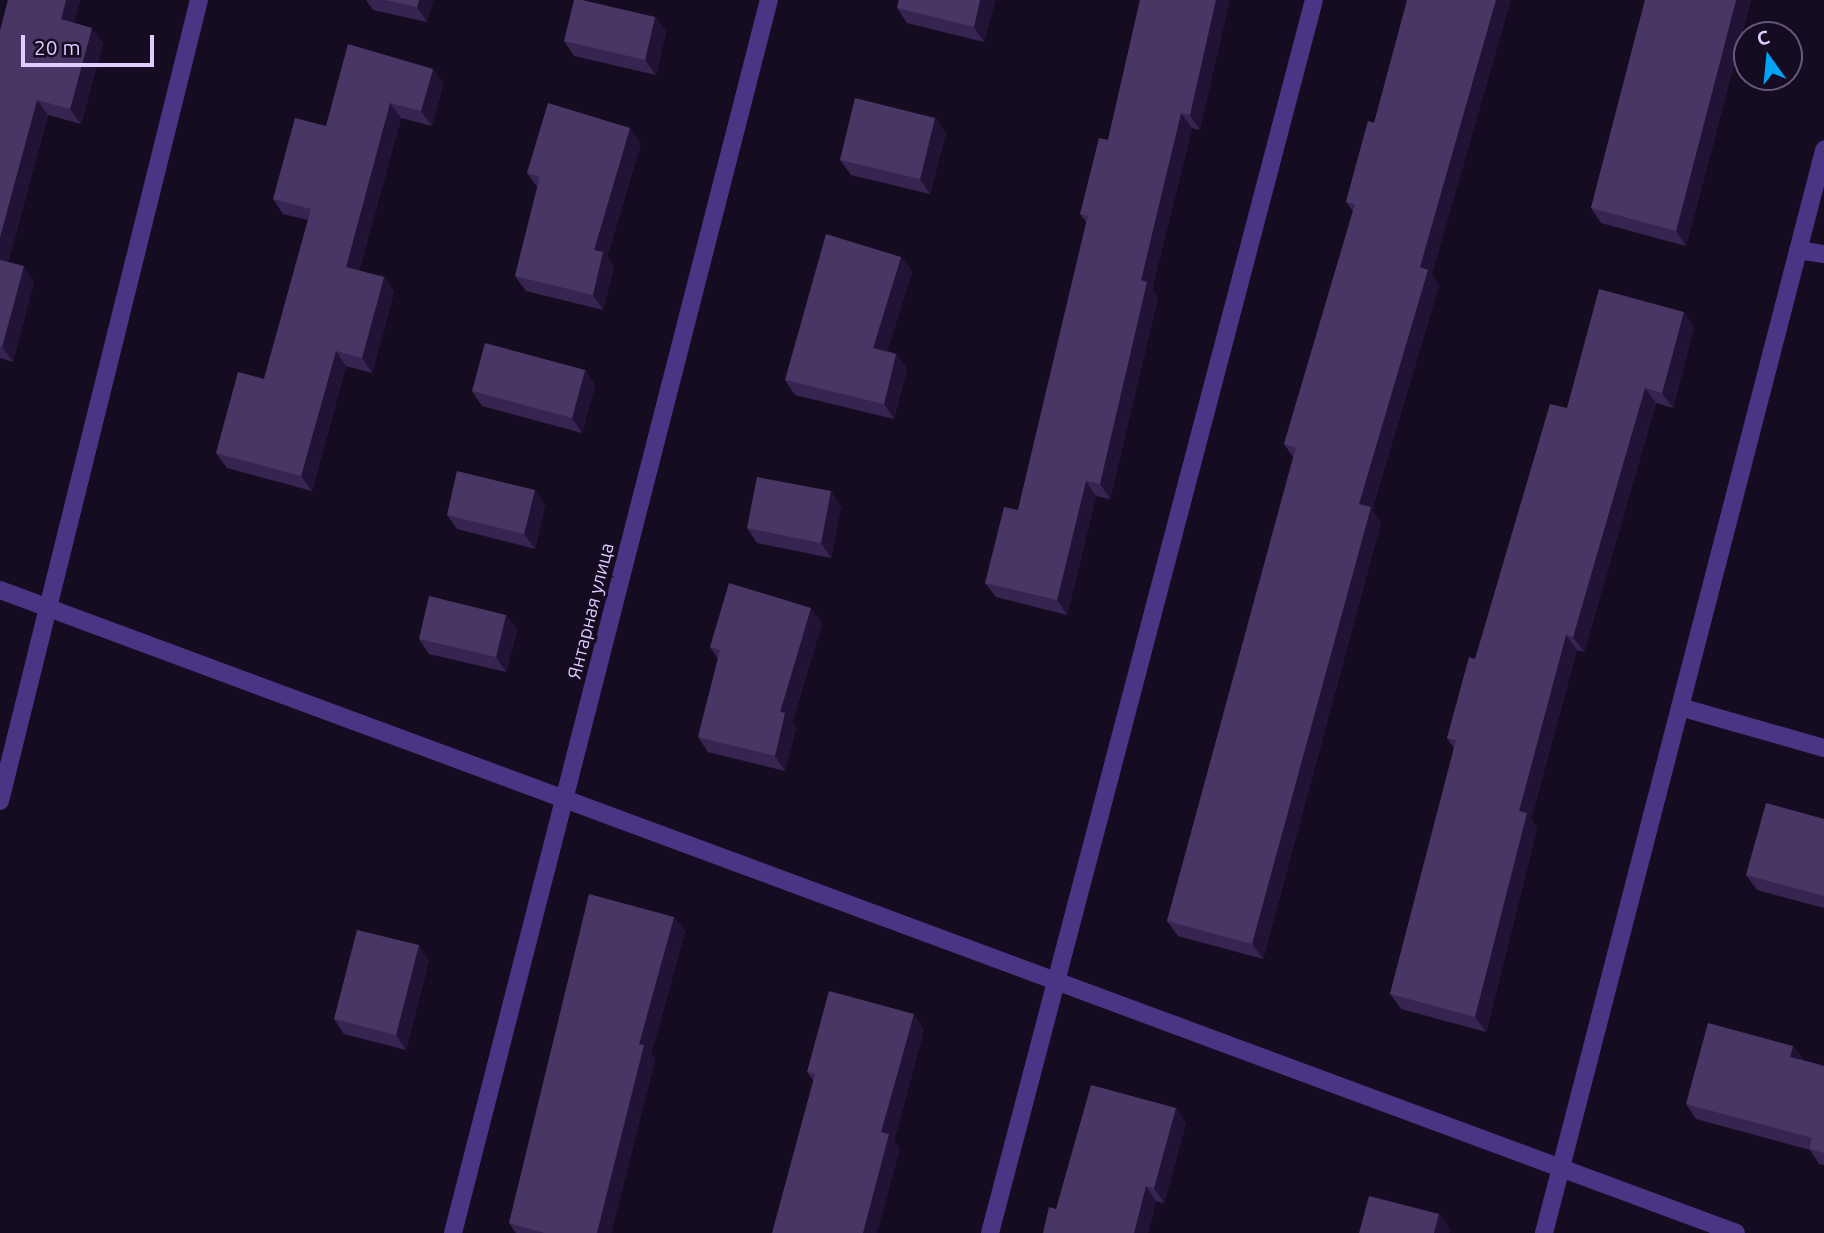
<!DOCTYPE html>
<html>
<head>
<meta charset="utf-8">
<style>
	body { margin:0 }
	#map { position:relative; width:1824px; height:1233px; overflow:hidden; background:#150c22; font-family:Ubuntu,sans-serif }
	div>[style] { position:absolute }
	.minor>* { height:18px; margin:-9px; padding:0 9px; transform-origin:9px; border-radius:9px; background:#4a3484 }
	.wall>* { inset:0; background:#382451 }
	.shaded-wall>* { inset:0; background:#221336 }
	.building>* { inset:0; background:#4a3664 }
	span { translate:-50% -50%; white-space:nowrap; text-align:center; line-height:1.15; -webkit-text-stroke:6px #150c22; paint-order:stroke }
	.street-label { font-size:19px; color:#dfcdff }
	.north { position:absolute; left:1733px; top:21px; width:70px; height:70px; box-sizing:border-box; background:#150c22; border:2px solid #66597a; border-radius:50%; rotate:345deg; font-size:19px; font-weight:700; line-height:28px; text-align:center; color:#dfcdff }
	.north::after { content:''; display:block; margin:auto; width:24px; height:32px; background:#00a4f8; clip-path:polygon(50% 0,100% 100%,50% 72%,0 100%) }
	.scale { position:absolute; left:21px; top:35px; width:133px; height:32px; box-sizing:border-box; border:4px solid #dfcdff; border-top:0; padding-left:9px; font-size:21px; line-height:24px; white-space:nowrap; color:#dfcdff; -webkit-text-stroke:5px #150c22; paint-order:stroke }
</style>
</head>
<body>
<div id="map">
	<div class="minor">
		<div style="left:1798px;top:250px;width:26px;rotate:9deg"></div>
		<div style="left:0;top:590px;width:1851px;rotate:20.32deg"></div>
		<div style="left:1680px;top:707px;width:150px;rotate:15.9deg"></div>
		<div style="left:0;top:801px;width:825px;rotate:-76.05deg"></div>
		<div style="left:453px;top:1233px;width:1273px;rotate:-75.63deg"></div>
		<div style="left:990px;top:1233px;width:1275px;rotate:-75.28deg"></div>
		<div style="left:1544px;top:1233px;width:1119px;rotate:-75.5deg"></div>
	</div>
	<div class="wall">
		<div style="clip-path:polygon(8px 0,80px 0,74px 23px,103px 43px,81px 124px,48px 115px,8px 262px,34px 281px,13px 362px,0 358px,0 31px)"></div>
		<div style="clip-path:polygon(366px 0,433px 0,427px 22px,373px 10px)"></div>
		<div style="clip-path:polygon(899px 0,995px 0,984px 42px,907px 23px,897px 8px)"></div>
		<div style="clip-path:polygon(1140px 0,1200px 130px,1192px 128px,1152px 289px,1158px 297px,1110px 499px,1096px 496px,1067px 615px,996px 597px,985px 583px,1018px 510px,1086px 222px,1080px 214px,1108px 140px)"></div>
		<div style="clip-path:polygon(1645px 0,1751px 0,1686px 246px,1601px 223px,1591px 208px)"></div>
		<div style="clip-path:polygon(655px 17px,666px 32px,656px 75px,574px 56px,564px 41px)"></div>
		<div style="clip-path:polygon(433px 69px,443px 84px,432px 126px,401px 118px,359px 271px,384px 277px,394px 292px,372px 373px,346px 366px,312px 491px,227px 468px,216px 453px,264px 379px,308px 220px,283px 214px,273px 199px,326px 126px)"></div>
		<div style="clip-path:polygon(935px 118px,946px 133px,930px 194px,851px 175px,840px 160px)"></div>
		<div style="clip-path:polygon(1368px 121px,1432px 275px,1439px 285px,1372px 510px,1381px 522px,1263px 959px,1178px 936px,1167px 921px,1293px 457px,1284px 444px,1353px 211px,1346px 202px)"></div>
		<div style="clip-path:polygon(641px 143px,607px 257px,614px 267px,603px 310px,526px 291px,515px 276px,537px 187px,527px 173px)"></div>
		<div style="clip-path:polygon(901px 257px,912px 272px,887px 351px,896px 354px,907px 369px,894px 419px,795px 395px,785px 380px)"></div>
		<div style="clip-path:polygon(1694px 327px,1673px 408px,1656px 403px,1584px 652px,1577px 650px,1531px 819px,1537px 828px,1486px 1032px,1401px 1009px,1390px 994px,1454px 748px,1447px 738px,1567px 408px)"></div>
		<div style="clip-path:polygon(585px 370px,595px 385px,582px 433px,482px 406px,472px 391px)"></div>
		<div style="clip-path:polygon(545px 505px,535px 549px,457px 529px,447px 515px)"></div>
		<div style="clip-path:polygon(841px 506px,831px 558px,757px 543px,747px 528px)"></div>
		<div style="clip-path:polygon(506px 615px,517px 630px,506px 672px,429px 654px,419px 639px)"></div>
		<div style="clip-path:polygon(822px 623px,792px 723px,796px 728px,785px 771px,708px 752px,698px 737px,718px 659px,710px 647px)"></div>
		<div style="clip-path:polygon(1824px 819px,1824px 908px,1757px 890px,1746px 875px)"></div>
		<div style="clip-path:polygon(674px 917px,685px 932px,651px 1054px,655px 1060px,611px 1233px,516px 1233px,509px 1223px)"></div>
		<div style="clip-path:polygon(429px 960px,406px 1050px,344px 1034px,334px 1019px)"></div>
		<div style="clip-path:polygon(924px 1029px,894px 1141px,900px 1149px,813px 1080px,807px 1072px)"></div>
		<div style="clip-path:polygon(1793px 1046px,1803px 1060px,1824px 1066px,1824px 1165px,1819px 1164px,1810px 1150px,1696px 1119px,1686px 1104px)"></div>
		<div style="clip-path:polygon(1186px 1123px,1164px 1203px,1156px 1201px,1148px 1233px,1043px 1233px,1056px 1209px)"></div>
	</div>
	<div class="shaded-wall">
		<div style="clip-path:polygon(66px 0,80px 0,71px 34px,61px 19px)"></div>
		<div style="clip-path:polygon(419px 0,433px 0,427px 22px,417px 7px)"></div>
		<div style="clip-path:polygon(980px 0,995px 0,984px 42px,974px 27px)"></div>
		<div style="clip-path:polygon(1216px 0,1230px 0,1200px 130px,1190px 115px)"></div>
		<div style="clip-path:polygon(1496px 0,1511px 0,1432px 275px,1439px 285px,1372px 510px,1381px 522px,1263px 959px,1252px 944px,1359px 504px,1420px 267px)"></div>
		<div style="clip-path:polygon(1736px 0,1751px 0,1686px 246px,1676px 231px)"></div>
		<div style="clip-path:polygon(655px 17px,666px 32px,656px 75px,645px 60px)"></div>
		<div style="clip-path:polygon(92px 28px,103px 43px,81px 124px,70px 109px)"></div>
		<div style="clip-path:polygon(433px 69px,443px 84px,432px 126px,421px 111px)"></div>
		<div style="clip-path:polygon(37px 100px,48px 115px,5px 273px,0 266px,0 237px)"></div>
		<div style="clip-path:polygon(390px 103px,401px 118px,356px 282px,346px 267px)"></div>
		<div style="clip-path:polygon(1181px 113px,1192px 128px,1152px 289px,1158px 297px,1110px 499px,1100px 484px,1141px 280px)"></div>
		<div style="clip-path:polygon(935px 118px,946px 133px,930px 194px,920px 179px)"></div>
		<div style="clip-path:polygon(630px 128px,641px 143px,607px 257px,614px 267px,603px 310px,593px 295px,594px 250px)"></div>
		<div style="clip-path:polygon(901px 257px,912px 272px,883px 363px,873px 348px)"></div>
		<div style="clip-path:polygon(24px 266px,34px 281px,13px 362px,2px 347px)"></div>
		<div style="clip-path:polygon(384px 277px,394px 292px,372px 373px,362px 358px)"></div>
		<div style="clip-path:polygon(1684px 312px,1694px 327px,1673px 408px,1662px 393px)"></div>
		<div style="clip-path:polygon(336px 351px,346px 366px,312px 491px,301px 476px)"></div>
		<div style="clip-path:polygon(896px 354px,907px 369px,894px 419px,884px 404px)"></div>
		<div style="clip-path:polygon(585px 370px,595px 385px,582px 433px,572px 418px)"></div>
		<div style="clip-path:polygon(1645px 388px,1656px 403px,1584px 652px,1573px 637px)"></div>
		<div style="clip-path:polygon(1086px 481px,1096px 496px,1067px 615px,1057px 600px)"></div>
		<div style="clip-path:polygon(535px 490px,545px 505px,535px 549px,524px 534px)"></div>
		<div style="clip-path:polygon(831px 491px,841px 506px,831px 558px,821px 543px)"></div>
		<div style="clip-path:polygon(811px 608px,822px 623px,792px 723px,796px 728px,785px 771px,775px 756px,780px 712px)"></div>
		<div style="clip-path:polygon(506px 615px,517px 630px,506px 672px,496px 657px)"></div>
		<div style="clip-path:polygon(1566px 635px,1577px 650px,1531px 819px,1537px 828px,1486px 1032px,1475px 1017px,1519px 811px)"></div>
		<div style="clip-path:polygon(674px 917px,685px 932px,651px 1054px,655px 1060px,611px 1233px,597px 1233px,639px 1044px)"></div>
		<div style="clip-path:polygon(419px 945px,429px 960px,406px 1050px,396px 1035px)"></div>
		<div style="clip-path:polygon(914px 1014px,924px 1029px,894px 1141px,900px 1149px,877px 1233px,863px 1233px,881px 1132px)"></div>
		<div style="clip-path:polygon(1793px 1046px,1803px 1061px,1790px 1057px)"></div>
		<div style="clip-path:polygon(1176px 1108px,1186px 1123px,1164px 1203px,1154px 1188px)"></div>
		<div style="clip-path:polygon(1146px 1186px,1156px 1201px,1148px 1233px,1134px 1233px)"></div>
		<div style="clip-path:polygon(1439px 1214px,1450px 1229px,1449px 1233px,1434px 1233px)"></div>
	</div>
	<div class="building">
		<div style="clip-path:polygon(8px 0,66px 0,61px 19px,92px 28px,70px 109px,37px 100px,0 237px,0 31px)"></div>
		<div style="clip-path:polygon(385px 0,419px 0,417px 7px)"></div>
		<div style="clip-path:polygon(574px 0,582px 0,655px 17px,645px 60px,564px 41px)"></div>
		<div style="clip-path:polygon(899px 0,980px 0,974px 27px,897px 8px)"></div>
		<div style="clip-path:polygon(1140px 0,1216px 0,1190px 115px,1181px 113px,1141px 280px,1147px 282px,1100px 484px,1086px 481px,1057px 600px,985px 583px,1004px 507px,1018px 510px,1088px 216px,1080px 214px,1099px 138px,1108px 140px)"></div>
		<div style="clip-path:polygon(1407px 0,1496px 0,1420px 267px,1428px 270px,1359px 504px,1371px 507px,1252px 944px,1167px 921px,1296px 448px,1284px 444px,1355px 204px,1346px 202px,1368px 121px,1374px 123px)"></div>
		<div style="clip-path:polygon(1645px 0,1736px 0,1676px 231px,1591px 208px)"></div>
		<div style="clip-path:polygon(348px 44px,433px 69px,421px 111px,390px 103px,346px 267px,384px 277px,362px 358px,336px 351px,301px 476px,216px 453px,238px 372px,264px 379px,311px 209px,273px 199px,295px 118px,326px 126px)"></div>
		<div style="clip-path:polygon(855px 98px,935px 118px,920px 179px,840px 160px)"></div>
		<div style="clip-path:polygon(548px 103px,630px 128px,594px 250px,603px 252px,593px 295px,515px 276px,540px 177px,527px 173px)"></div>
		<div style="clip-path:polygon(826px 234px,901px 257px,873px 348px,896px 354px,884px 404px,785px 380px)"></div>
		<div style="clip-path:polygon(0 260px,24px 266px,2px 347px,0 346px)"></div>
		<div style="clip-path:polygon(1599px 289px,1684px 312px,1662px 393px,1645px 388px,1573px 637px,1566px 635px,1519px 811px,1527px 813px,1475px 1017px,1390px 994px,1456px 740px,1447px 738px,1469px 657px,1475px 659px,1550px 404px,1567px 408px)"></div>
		<div style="clip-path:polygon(485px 343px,585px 370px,572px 418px,472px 391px)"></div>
		<div style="clip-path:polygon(457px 471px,535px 490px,524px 534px,447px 515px)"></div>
		<div style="clip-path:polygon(757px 477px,831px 491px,821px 543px,747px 528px)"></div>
		<div style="clip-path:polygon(729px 583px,811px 608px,780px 712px,785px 713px,775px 756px,698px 737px,720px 650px,710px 647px)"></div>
		<div style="clip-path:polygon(429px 596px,506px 615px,496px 657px,419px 639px)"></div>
		<div style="clip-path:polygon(1766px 803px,1824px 819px,1824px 896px,1746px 875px)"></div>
		<div style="clip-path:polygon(589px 894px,674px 917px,639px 1044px,644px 1045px,597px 1233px,545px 1233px,509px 1223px)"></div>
		<div style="clip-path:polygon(357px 930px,419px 945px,396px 1035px,334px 1019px)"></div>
		<div style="clip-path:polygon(829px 991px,914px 1014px,881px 1132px,889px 1134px,863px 1233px,772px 1233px,815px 1074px,807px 1072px)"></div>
		<div style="clip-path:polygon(1708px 1023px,1793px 1046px,1790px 1057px,1824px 1066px,1824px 1153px,1809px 1149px,1812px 1138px,1686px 1104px)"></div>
		<div style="clip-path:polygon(1091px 1085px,1176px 1108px,1154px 1188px,1146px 1186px,1134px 1233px,1043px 1233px,1049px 1207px,1056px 1209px)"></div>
		<div style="clip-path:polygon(1369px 1196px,1439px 1214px,1434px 1233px,1359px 1233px)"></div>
	</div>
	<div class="street-label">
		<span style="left:591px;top:611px;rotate:-76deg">Янтарная улица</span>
	</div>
	<div class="north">С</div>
	<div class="scale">20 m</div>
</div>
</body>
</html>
